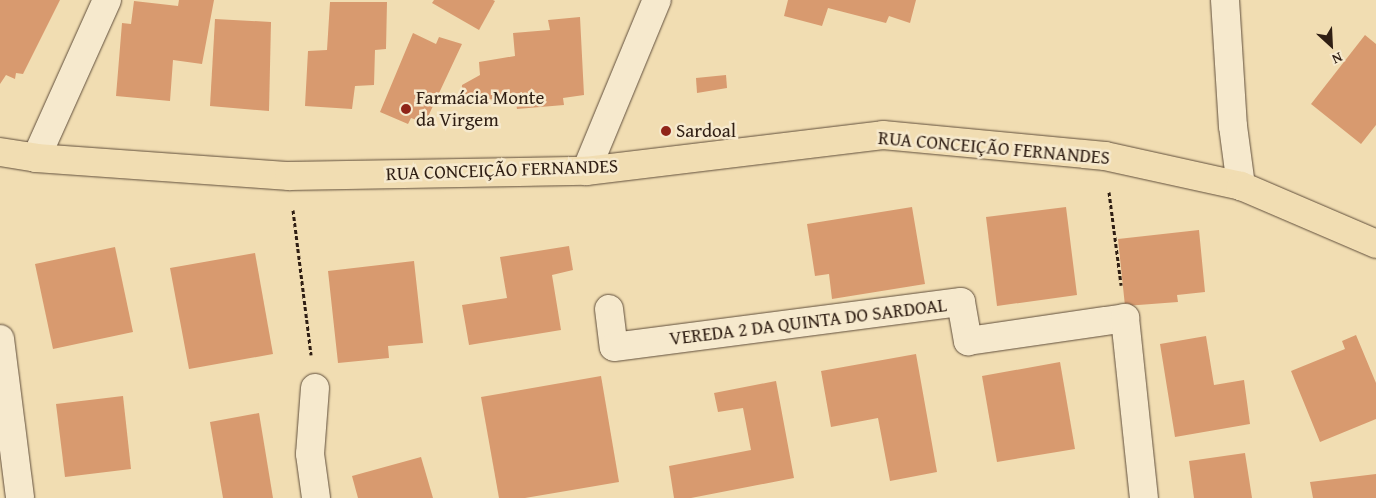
<!DOCTYPE html>
<html>
<head>
<meta charset="utf-8">
<style>
	body { margin:0 }
	#map { position:relative; width:1376px; height:498px; overflow:hidden; background:#f1ddb2; font-family:"Gentium Book Plus",serif }
	div>[style] { position:absolute }
	.building>* { inset:0; background:#d89a6f }
	.path>* { height:3px; margin-top:-1.5px; transform-origin:0; background:repeating-linear-gradient(90deg,#2f1e13 0 4px,transparent 0 6.5px) }
	.roads { filter:drop-shadow(0 0 1px #604e3b) drop-shadow(0 0 1px #604e3b) }
	.minor>* { height:28px; margin:-14px; padding:0 14px; transform-origin:14px; border-radius:14px; background:#f6e9cd }
	.major>* { height:28px; margin:-14px; padding:0 14px; transform-origin:14px; border-radius:14px; background:#f1ddb2 }
	.dots>* { width:14px; height:14px; translate:-50% -50%; box-sizing:border-box; border:2px solid #f6e9cd; border-radius:50% }
	span { translate:-50% -50%; white-space:nowrap; text-align:center; line-height:1.15; -webkit-text-stroke:5px #f6e9cd; paint-order:stroke }
	.poi-label { font-size:19px; color:#2f1e13 }
	.left { translate:0 -50%; text-align:left }
	.street-label { font-size:19px; color:#2f1e13 }
	.north { position:absolute; left:1306px; top:20px; width:50px; height:50px; -webkit-text-stroke:4px #f6e9cd; paint-order:stroke; rotate:155deg; font-size:14px; font-weight:700; line-height:20px; text-align:center; color:#2f1e13 }
	.north::after { content:''; display:block; margin:auto; width:18px; height:22px; background:#2f1e13; clip-path:polygon(50% 0,100% 100%,50% 72%,0 100%) }
</style>
</head>
<body>
<div id="map">
	<div class="building">
		<div style="clip-path:polygon(0 0,60px 0,23px 74px,16px 73px,15px 79px,6px 75px,0 84px)"></div>
		<div style="clip-path:polygon(179px 0,214px 0,202px 64px,173px 60px,170px 101px,116px 96px,122px 23px,131px 24px,134px 1px,178px 6px)"></div>
		<div style="clip-path:polygon(434px 0,493px 0,495px 1px,479px 30px,432px 3px)"></div>
		<div style="clip-path:polygon(788px 0,916px 0,910px 23px,889px 16px,886px 23px,828px 8px,822px 26px,784px 16px)"></div>
		<div style="clip-path:polygon(330px 2px,387px 2px,386px 49px,375px 50px,374px 85px,355px 86px,352px 109px,305px 106px,308px 51px,327px 50px)"></div>
		<div style="clip-path:polygon(580px 17px,584px 95px,563px 98px,564px 105px,517px 109px,515px 98px,479px 100px,465px 104px,461px 101px,462px 85px,480px 75px,479px 62px,515px 56px,513px 33px,550px 30px,548px 20px)"></div>
		<div style="clip-path:polygon(215px 19px,271px 22px,269px 111px,210px 106px)"></div>
		<div style="clip-path:polygon(413px 33px,436px 44px,439px 37px,462px 44px,425px 123px,411px 118px,408px 124px,380px 112px)"></div>
		<div style="clip-path:polygon(1365px 35px,1376px 44px,1376px 125px,1361px 144px,1311px 104px)"></div>
		<div style="clip-path:polygon(726px 75px,727px 88px,697px 93px,696px 78px)"></div>
		<div style="clip-path:polygon(912px 207px,925px 284px,832px 299px,829px 274px,815px 276px,807px 224px)"></div>
		<div style="clip-path:polygon(1066px 207px,1077px 295px,997px 306px,986px 217px)"></div>
		<div style="clip-path:polygon(1199px 230px,1205px 292px,1177px 295px,1178px 302px,1125px 306px,1118px 239px)"></div>
		<div style="clip-path:polygon(569px 246px,573px 270px,552px 275px,561px 330px,469px 345px,462px 305px,507px 298px,500px 257px)"></div>
		<div style="clip-path:polygon(115px 247px,133px 332px,53px 349px,35px 264px)"></div>
		<div style="clip-path:polygon(255px 253px,273px 354px,189px 369px,170px 268px)"></div>
		<div style="clip-path:polygon(414px 261px,423px 343px,388px 346px,389px 358px,338px 363px,328px 271px)"></div>
		<div style="clip-path:polygon(1356px 335px,1376px 383px,1376px 419px,1320px 442px,1291px 371px,1345px 349px,1342px 341px)"></div>
		<div style="clip-path:polygon(1206px 336px,1214px 385px,1244px 380px,1250px 424px,1175px 437px,1160px 344px)"></div>
		<div style="clip-path:polygon(916px 354px,937px 472px,890px 481px,878px 418px,831px 427px,821px 371px)"></div>
		<div style="clip-path:polygon(1060px 362px,1075px 449px,997px 462px,982px 376px)"></div>
		<div style="clip-path:polygon(601px 376px,619px 482px,525px 498px,499px 498px,481px 397px)"></div>
		<div style="clip-path:polygon(776px 381px,794px 478px,691px 498px,674px 498px,669px 466px,751px 450px,743px 408px,718px 412px,714px 393px)"></div>
		<div style="clip-path:polygon(123px 396px,131px 469px,65px 477px,56px 404px)"></div>
		<div style="clip-path:polygon(259px 413px,273px 498px,223px 498px,210px 422px)"></div>
		<div style="clip-path:polygon(1245px 453px,1252px 498px,1194px 498px,1189px 461px)"></div>
		<div style="clip-path:polygon(421px 457px,433px 498px,358px 498px,352px 476px)"></div>
		<div style="clip-path:polygon(1376px 474px,1376px 498px,1313px 498px,1310px 482px)"></div>
	</div>
	<div class="path">
		<div style="left:1109px;top:192px;width:94px;rotate:82.6deg"></div>
		<div style="left:293px;top:210px;width:146px;rotate:82.9deg"></div>
	</div>
	<div class="roads">
		<div class="minor">
			<div style="left:1225px;top:0;width:126px;rotate:86.4deg"></div>
			<div style="left:1233px;top:126px;width:61px;rotate:82.4deg"></div>
			<div style="left:36px;top:158px;width:173px;rotate:-65.8deg"></div>
			<div style="left:586px;top:171px;width:185px;rotate:-67.5deg"></div>
			<div style="left:609px;top:309px;width:38px;rotate:83deg"></div>
			<div style="left:614px;top:347px;width:350px;rotate:-7.4deg"></div>
			<div style="left:961px;top:302px;width:40px;rotate:80deg"></div>
			<div style="left:968px;top:341px;width:159px;rotate:-8.3deg"></div>
			<div style="left:1125px;top:318px;width:181px;rotate:84deg"></div>
			<div style="left:0;top:339px;width:160px;rotate:82.8deg"></div>
			<div style="left:315px;top:388px;width:66px;rotate:94.3deg"></div>
			<div style="left:310px;top:454px;width:44px;rotate:82.2deg"></div>
		</div>
		<div class="major">
			<div style="left:0;top:152px;width:36px;rotate:9deg"></div>
			<div style="left:36px;top:158px;width:254px;rotate:4.1deg"></div>
			<div style="left:289px;top:176px;width:297px;rotate:-1deg"></div>
			<div style="left:586px;top:171px;width:299px;rotate:-6.9deg"></div>
			<div style="left:883px;top:135px;width:223px;rotate:5.4deg"></div>
			<div style="left:1105px;top:156px;width:139px;rotate:12.4deg"></div>
			<div style="left:1241px;top:186px;width:147px;rotate:23.2deg"></div>
		</div>
	</div>
	<div class="dots">
		<div style="left:406px;top:109px;background:#8f2418"></div>
		<div style="left:666px;top:131px;background:#8f2418"></div>
	</div>
	<div class="poi-label">
		<span class="left" style="left:416px;top:109px">Farmácia Monte<br>da Virgem</span>
		<span class="left" style="left:676px;top:131px">Sardoal</span>
	</div>
	<div class="street-label">
		<span style="left:994px;top:148px;rotate:5deg">RUA CONCEIÇÃO FERNANDES</span>
		<span style="left:502px;top:170px;rotate:-2deg">RUA CONCEIÇÃO FERNANDES</span>
		<span style="left:808px;top:322px;rotate:-7deg">VEREDA 2 DA QUINTA DO SARDOAL</span>
	</div>
	<div class="north">N</div>
</div>
</body>
</html>
